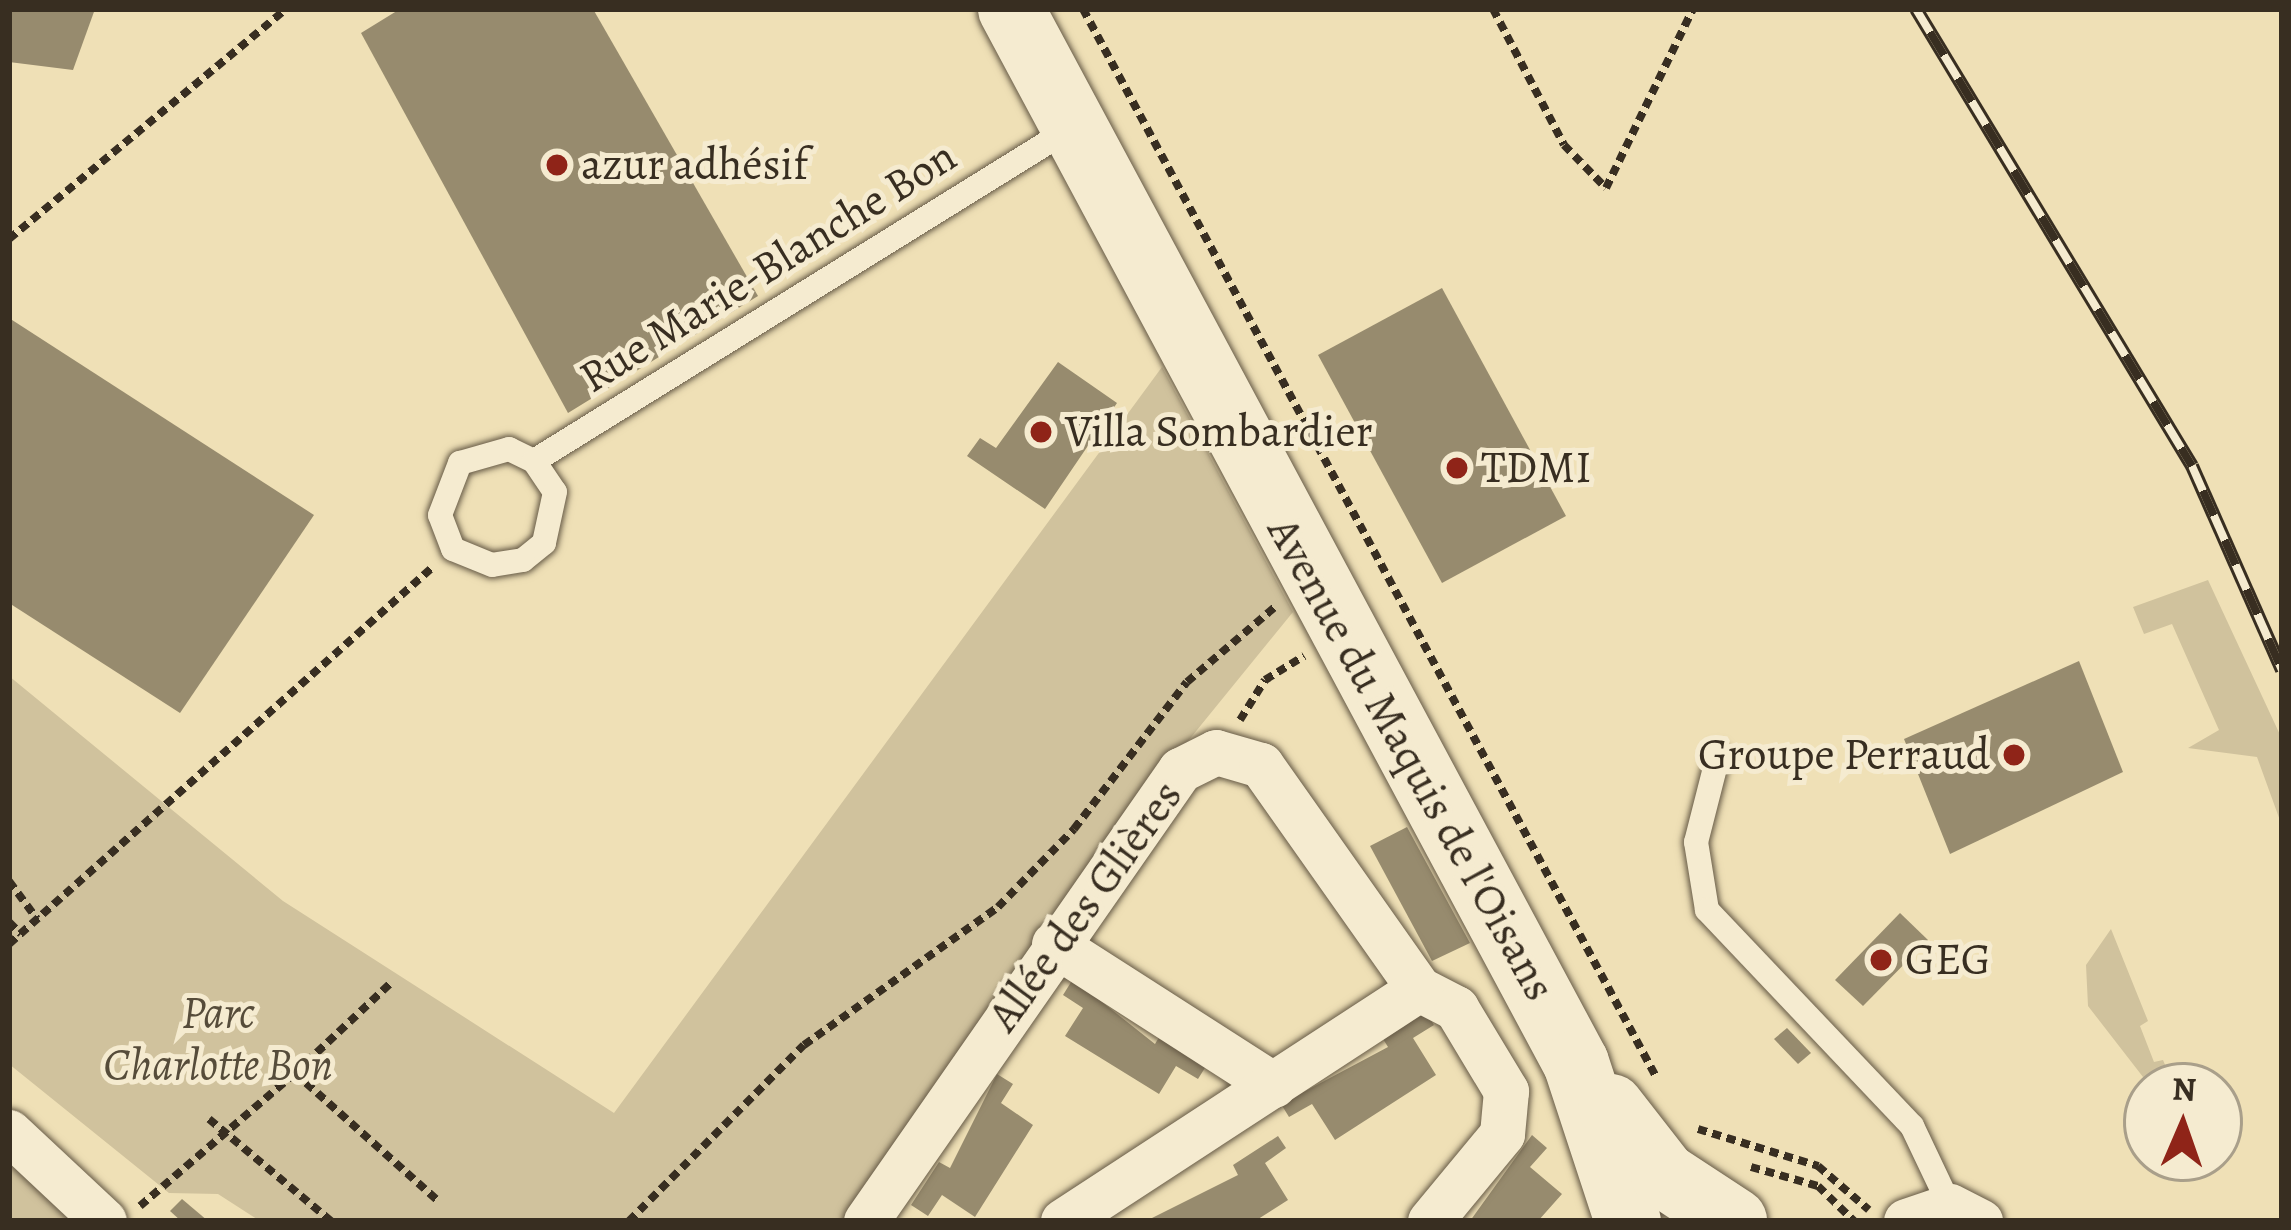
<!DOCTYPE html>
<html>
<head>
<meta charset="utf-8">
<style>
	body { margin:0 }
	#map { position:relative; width:2291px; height:1230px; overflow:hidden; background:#efe0b6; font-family:Alegreya,serif }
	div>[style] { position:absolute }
	.green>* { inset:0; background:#d0c29d }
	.building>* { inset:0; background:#978b6e }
	.path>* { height:8px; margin-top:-4px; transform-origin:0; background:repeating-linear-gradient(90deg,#382e21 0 9px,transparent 0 15px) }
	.roads { filter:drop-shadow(0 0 3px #665a46) drop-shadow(0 0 3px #665a46) }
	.lane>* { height:24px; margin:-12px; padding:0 12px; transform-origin:12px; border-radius:12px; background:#f5ebd0 }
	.street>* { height:45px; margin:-22.5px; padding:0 22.5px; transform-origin:22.5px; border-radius:22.5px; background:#f5ebd0 }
	.secondary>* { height:66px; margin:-33px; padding:0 33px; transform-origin:33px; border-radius:33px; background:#f5ebd0 }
	.rail>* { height:14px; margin-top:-7px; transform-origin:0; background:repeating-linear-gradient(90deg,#f5ebd0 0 27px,#382e21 0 54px); box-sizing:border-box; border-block:3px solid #382e21 }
	.dots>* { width:33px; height:33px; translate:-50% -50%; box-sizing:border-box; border:6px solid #f5ebd0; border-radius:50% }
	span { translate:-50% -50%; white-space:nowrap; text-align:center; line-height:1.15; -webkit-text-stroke:10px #f5ebd0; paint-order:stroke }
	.poi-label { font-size:45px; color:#382e21 }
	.left { translate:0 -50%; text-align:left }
	.right { translate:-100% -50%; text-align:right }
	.street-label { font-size:45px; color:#382e21 }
	.park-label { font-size:45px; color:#564c3a; font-style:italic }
	.frame { position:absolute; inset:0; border:12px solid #382e21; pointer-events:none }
	.north { position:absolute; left:2123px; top:1062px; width:120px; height:120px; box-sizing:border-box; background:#f5ebd0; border:3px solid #a99f8a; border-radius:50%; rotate:2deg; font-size:33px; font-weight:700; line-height:48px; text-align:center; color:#382e21 }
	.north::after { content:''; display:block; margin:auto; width:42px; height:54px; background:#8f2418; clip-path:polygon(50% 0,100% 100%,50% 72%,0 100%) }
</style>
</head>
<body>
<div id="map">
	<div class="green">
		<div style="clip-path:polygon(1162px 367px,1293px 612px,1184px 746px,853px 1221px,260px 1221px,218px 1194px,169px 1193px,9px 1064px,9px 676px,283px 901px,614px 1113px)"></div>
		<div style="clip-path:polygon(2208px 580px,2282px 739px,2282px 826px,2257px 757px,2188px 748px,2219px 730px,2172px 624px,2144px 634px,2133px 607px)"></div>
		<div style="clip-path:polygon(2111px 929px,2148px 1021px,2140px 1026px,2154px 1062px,2163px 1060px,2174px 1086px,2150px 1086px,2088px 1006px,2086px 965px)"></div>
		<div style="clip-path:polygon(9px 1157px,79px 1221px,9px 1221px)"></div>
	</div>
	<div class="building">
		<div style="clip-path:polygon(9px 9px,95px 9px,73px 70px,9px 62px)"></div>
		<div style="clip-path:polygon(400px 9px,593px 9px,758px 296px,568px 413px,361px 33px)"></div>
		<div style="clip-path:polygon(1442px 288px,1566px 516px,1442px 583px,1318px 355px)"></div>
		<div style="clip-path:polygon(9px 318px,314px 515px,180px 713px,9px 603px)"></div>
		<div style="clip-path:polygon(1058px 362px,1117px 403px,1045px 509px,967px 456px,980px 438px,996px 448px)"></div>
		<div style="clip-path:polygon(2079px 661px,2123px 772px,1950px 854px,1904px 739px)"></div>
		<div style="clip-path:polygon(1407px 827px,1470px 943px,1432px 961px,1370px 846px)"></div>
		<div style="clip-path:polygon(1900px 913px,1928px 940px,1863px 1006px,1835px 980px)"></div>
		<div style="clip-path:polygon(1073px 979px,1155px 1044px,1161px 1034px,1208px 1063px,1198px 1079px,1176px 1066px,1159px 1094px,1065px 1036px,1083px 1008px,1063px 995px)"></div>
		<div style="clip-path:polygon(1425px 1011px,1434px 1025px,1413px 1038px,1436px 1075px,1335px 1140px,1312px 1104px,1289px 1117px,1281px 1104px,1388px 1047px,1383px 1039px)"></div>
		<div style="clip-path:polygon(1787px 1028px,1811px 1053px,1798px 1064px,1774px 1039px)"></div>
		<div style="clip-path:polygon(997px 1074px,1013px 1084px,1001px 1103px,1033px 1125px,975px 1217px,942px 1195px,928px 1216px,911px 1205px,939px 1162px,950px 1168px)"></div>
		<div style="clip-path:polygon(1532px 1135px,1547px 1148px,1530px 1167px,1562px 1194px,1538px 1221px,1470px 1221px)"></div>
		<div style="clip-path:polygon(1278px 1136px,1286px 1148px,1265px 1163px,1288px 1200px,1255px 1221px,1146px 1221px,1238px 1175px,1233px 1165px)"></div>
		<div style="clip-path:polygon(182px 1199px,208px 1221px,181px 1221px,170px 1211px)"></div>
	</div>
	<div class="path">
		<div style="left:1083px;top:9px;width:1210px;rotate:61.78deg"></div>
		<div style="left:1493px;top:9px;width:153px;rotate:62.4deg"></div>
		<div style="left:1564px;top:145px;width:60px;rotate:45.7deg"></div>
		<div style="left:1606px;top:188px;width:199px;rotate:-64.1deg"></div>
		<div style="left:9px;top:239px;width:360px;rotate:-39.7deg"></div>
		<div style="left:1240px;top:720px;width:47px;rotate:-58deg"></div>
		<div style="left:1265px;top:680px;width:46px;rotate:-31.6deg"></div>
		<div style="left:9px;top:881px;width:47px;rotate:53.6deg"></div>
		<div style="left:9px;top:922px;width:17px;rotate:45deg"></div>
		<div style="left:9px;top:944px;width:569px;rotate:-41.65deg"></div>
		<div style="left:295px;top:1073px;width:133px;rotate:-43.2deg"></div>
		<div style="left:209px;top:1119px;width:159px;rotate:39.9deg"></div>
		<div style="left:1698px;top:1129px;width:126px;rotate:17.1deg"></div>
		<div style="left:1818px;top:1166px;width:67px;rotate:40.8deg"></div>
		<div style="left:1751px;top:1167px;width:70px;rotate:15.8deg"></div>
		<div style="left:1818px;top:1186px;width:50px;rotate:44.2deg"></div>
		<div style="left:140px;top:1206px;width:204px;rotate:-40.6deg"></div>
		<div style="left:295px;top:1073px;width:191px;rotate:41.8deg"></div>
		<div style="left:629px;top:1221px;width:248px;rotate:-45.2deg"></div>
		<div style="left:804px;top:1045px;width:238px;rotate:-35.4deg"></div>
		<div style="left:998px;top:907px;width:109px;rotate:-45.7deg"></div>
		<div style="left:1074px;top:829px;width:185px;rotate:-52.5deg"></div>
		<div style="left:1187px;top:682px;width:118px;rotate:-40.5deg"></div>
	</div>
	<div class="roads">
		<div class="lane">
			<div style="left:534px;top:461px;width:37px;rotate:56deg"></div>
			<div style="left:555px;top:492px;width:52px;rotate:102.2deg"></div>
			<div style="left:544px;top:543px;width:27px;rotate:141deg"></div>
			<div style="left:523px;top:560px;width:31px;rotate:171deg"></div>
			<div style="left:492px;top:565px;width:42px;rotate:-157.7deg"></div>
			<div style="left:453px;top:549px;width:36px;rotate:-111deg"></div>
			<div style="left:440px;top:515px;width:56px;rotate:-69deg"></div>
			<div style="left:460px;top:463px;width:51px;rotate:-15.9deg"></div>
			<div style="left:509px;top:449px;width:28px;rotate:26deg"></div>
			<div style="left:534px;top:461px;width:632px;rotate:-31.8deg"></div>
			<div style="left:1718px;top:756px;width:89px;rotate:104.3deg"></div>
			<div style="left:1696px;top:842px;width:69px;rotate:80.8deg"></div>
			<div style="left:1707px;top:910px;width:298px;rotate:46.5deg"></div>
			<div style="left:1912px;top:1126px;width:89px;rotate:64.6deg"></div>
		</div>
		<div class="street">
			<div style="left:1054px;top:944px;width:261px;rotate:32.7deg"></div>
			<div style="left:9px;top:1132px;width:130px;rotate:43.1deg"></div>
			<div style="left:866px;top:1221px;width:550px;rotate:-55.15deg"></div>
			<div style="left:1180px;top:770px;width:40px;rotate:-26.6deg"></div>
			<div style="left:1216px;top:752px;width:47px;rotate:16.1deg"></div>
			<div style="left:1261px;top:765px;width:274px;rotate:54.8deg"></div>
			<div style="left:1419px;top:989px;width:42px;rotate:27.2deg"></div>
			<div style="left:1456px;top:1008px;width:97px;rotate:58.9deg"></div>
			<div style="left:1506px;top:1091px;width:43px;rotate:95.3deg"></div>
			<div style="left:1502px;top:1134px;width:113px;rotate:129.6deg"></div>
			<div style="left:1063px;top:1221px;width:425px;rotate:-33.1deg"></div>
			<div style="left:1906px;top:1221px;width:46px;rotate:-18.8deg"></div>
			<div style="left:1950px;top:1206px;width:34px;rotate:27deg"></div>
		</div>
		<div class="secondary">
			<div style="left:1011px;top:9px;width:1196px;rotate:61.81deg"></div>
			<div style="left:1576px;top:1063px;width:166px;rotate:71.8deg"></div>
			<div style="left:1611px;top:1107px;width:86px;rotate:52.1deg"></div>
			<div style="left:1664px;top:1175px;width:84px;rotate:33.3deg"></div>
		</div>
	</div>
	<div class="rail">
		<div style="left:1916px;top:9px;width:534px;rotate:58.87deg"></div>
		<div style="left:2192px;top:466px;width:223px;rotate:66.2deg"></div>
	</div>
	<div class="dots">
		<div style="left:557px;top:165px;background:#8f2418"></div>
		<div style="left:1041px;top:432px;background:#8f2418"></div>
		<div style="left:1457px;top:468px;background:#8f2418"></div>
		<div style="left:2014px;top:755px;background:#8f2418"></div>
		<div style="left:1881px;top:960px;background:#8f2418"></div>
	</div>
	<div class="poi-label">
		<span class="left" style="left:581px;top:165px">azur adhésif</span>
		<span class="left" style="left:1065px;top:432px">Villa Sombardier</span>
		<span class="left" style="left:1481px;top:468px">TDMI</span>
		<span class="right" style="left:1990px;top:755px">Groupe Perraud</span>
		<span class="left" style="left:1905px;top:960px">GEG</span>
	</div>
	<div class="street-label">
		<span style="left:768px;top:267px;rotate:-32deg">Rue Marie-Blanche Bon</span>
		<span style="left:1411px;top:759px;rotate:61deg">Avenue du Maquis de l'Oisans</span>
		<span style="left:1085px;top:906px;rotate:-54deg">Allée des Glières</span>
	</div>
	<div class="park-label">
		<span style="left:218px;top:1039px">Parc<br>Charlotte Bon</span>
	</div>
	<div class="frame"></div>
	<div class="north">N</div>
</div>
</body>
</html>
